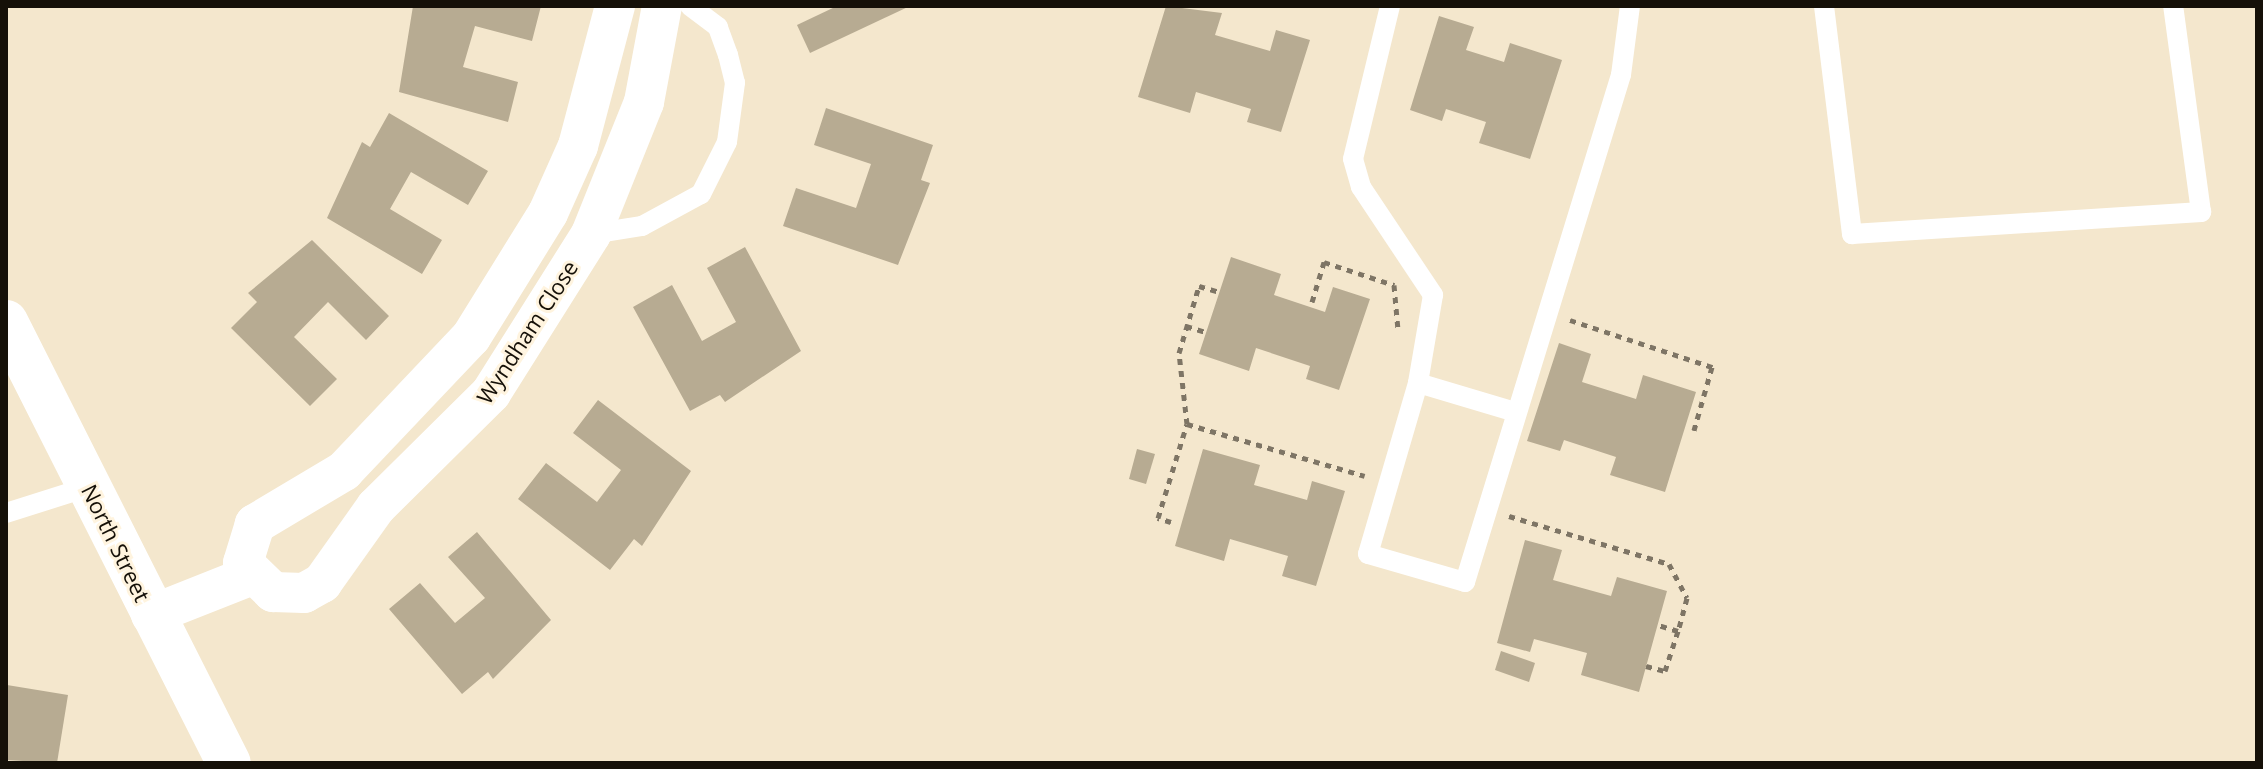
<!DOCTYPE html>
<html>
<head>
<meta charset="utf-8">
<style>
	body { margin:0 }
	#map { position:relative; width:2263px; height:769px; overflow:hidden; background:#f4e7cd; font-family:"Open Sans",sans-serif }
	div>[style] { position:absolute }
	.building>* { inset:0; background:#b7ab92 }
	.path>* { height:5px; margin-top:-2.5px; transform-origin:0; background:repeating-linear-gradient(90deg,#7e7565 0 6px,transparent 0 12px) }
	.service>* { height:20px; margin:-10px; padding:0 10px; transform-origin:10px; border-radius:10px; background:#fff }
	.minor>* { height:40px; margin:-20px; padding:0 20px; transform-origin:20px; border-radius:20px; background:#fff }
	.secondary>* { height:44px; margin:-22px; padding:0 22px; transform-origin:22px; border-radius:22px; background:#fff }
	span { translate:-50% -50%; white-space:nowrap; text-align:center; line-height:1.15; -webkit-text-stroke:6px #fff4df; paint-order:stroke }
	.street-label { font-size:22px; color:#151008 }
	.frame { position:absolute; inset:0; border:8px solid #151008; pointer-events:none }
</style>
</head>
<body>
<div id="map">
	<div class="building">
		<div style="clip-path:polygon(413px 6px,541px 6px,532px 41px,475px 26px,463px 67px,518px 82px,508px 122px,399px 92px)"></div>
		<div style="clip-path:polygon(837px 6px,910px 6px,810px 53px,797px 25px)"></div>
		<div style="clip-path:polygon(1166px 6px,1222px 13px,1215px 35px,1270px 51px,1276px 30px,1310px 40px,1281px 132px,1247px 122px,1251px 109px,1196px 92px,1190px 113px,1138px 97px)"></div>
		<div style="clip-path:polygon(1439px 16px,1474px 27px,1466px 50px,1504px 62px,1510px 43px,1562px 60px,1530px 159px,1479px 143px,1486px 122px,1446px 109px,1442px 121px,1410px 110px)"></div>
		<div style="clip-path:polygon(826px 108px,933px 145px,921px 180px,930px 183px,898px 265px,783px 226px,796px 188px,856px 208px,871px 164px,814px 145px)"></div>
		<div style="clip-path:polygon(389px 113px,488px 171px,468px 205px,411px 172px,390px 209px,442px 240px,422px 274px,327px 218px,362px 142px,370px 147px)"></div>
		<div style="clip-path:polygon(312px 240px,389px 316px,366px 340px,328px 302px,294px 337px,337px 379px,310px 406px,231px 328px,257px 302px,248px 293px)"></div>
		<div style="clip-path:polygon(745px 247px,801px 351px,725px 402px,720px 395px,690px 411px,633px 307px,672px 285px,702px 341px,736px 322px,707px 268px)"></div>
		<div style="clip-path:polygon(1231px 257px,1281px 274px,1274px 295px,1325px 312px,1333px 287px,1370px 299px,1339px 390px,1306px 379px,1310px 366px,1256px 348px,1249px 371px,1199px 354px)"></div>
		<div style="clip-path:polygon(1559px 343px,1591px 354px,1582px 382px,1636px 399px,1643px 375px,1696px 392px,1665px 492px,1610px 475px,1616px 457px,1564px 440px,1560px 451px,1527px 441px)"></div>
		<div style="clip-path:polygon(598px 400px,691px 471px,642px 546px,634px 539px,610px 570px,518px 499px,546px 463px,597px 502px,621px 470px,573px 433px)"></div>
		<div style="clip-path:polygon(1137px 449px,1155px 454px,1146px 484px,1129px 479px)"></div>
		<div style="clip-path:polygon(1203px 449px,1260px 465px,1254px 485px,1307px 500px,1312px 481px,1345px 491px,1316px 586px,1282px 576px,1288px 556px,1230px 539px,1224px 561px,1175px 546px)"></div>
		<div style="clip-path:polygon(477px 532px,551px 620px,493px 679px,488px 672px,462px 694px,389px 609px,420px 583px,455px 623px,485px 598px,448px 557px)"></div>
		<div style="clip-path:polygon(1525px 540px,1562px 550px,1553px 580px,1611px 596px,1617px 577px,1667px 591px,1639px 692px,1581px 675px,1587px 653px,1534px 639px,1530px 652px,1497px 643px)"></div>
		<div style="clip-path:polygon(1501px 651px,1535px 663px,1529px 682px,1495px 670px)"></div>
		<div style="clip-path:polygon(7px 685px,68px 695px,57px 763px,6px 760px)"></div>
	</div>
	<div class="path">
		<div style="left:1312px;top:302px;width:42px;rotate:-73.3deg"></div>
		<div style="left:1324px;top:262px;width:74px;rotate:18.2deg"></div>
		<div style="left:1394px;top:285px;width:45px;rotate:84.9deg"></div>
		<div style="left:1570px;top:320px;width:150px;rotate:18.3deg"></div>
		<div style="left:1712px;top:367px;width:66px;rotate:105.9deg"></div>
		<div style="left:1186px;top:326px;width:21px;rotate:17deg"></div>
		<div style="left:1187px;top:424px;width:71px;rotate:-96.4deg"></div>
		<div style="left:1179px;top:353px;width:70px;rotate:-73.4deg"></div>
		<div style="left:1199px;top:286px;width:22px;rotate:16deg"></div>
		<div style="left:1509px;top:516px;width:167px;rotate:16.7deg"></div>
		<div style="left:1669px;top:564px;width:38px;rotate:62deg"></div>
		<div style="left:1687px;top:598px;width:34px;rotate:105deg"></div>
		<div style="left:1678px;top:631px;width:21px;rotate:-163deg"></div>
		<div style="left:1171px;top:522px;width:14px;rotate:-163deg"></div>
		<div style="left:1158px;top:518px;width:98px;rotate:-72.9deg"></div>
		<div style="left:1187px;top:424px;width:185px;rotate:16.3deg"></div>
		<div style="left:1646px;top:666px;width:20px;rotate:15deg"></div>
		<div style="left:1665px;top:671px;width:42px;rotate:-72deg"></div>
	</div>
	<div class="service">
		<div style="left:1390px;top:6px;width:157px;rotate:103.6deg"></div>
		<div style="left:1353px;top:159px;width:29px;rotate:74deg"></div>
		<div style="left:1361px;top:187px;width:130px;rotate:56.3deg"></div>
		<div style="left:1433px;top:295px;width:89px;rotate:99.7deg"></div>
		<div style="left:1824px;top:6px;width:230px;rotate:83deg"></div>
		<div style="left:1852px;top:234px;width:350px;rotate:-3.6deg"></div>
		<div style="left:2201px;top:212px;width:208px;rotate:-97.7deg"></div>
		<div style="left:591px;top:234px;width:52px;rotate:-8.9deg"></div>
		<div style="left:642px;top:226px;width:67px;rotate:-28.5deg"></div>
		<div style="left:701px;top:194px;width:58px;rotate:-63.4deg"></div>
		<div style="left:727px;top:142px;width:60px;rotate:-82.3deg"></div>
		<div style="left:735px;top:83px;width:29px;rotate:-104deg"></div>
		<div style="left:728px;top:55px;width:30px;rotate:-110deg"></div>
		<div style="left:718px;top:27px;width:35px;rotate:-143deg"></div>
		<div style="left:1512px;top:411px;width:98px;rotate:-163.4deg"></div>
		<div style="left:1418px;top:383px;width:178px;rotate:106.3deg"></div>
		<div style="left:1368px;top:554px;width:101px;rotate:16.1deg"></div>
		<div style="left:1465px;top:582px;width:530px;rotate:-72.9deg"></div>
		<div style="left:1621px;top:75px;width:70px;rotate:-82.6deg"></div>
		<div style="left:6px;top:513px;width:86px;rotate:-17.6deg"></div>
	</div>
	<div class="minor">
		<div style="left:615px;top:6px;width:145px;rotate:104.8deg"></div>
		<div style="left:578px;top:146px;width:73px;rotate:114.1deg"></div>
		<div style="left:548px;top:213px;width:146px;rotate:121.8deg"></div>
		<div style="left:471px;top:337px;width:185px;rotate:133.5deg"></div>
		<div style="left:344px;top:471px;width:104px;rotate:149.2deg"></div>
		<div style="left:255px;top:524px;width:41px;rotate:107.1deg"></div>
		<div style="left:243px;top:563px;width:42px;rotate:44deg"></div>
		<div style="left:273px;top:592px;width:31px;rotate:2deg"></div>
		<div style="left:304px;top:593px;width:21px;rotate:-29deg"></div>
		<div style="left:322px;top:583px;width:93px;rotate:-54.6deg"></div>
		<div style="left:376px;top:507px;width:162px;rotate:-44.7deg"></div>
		<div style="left:491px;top:393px;width:188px;rotate:-57.8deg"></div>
		<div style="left:591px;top:234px;width:142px;rotate:-68.1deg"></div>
		<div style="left:644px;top:102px;width:98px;rotate:-79.4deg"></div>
		<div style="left:151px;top:615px;width:109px;rotate:-21.6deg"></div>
	</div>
	<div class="secondary">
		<div style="left:6px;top:322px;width:494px;rotate:63.2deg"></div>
	</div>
	<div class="street-label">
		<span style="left:527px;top:332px;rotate:-57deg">Wyndham Close</span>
		<span style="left:116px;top:543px;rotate:64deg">North Street</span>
	</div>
	<div class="frame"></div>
</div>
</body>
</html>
